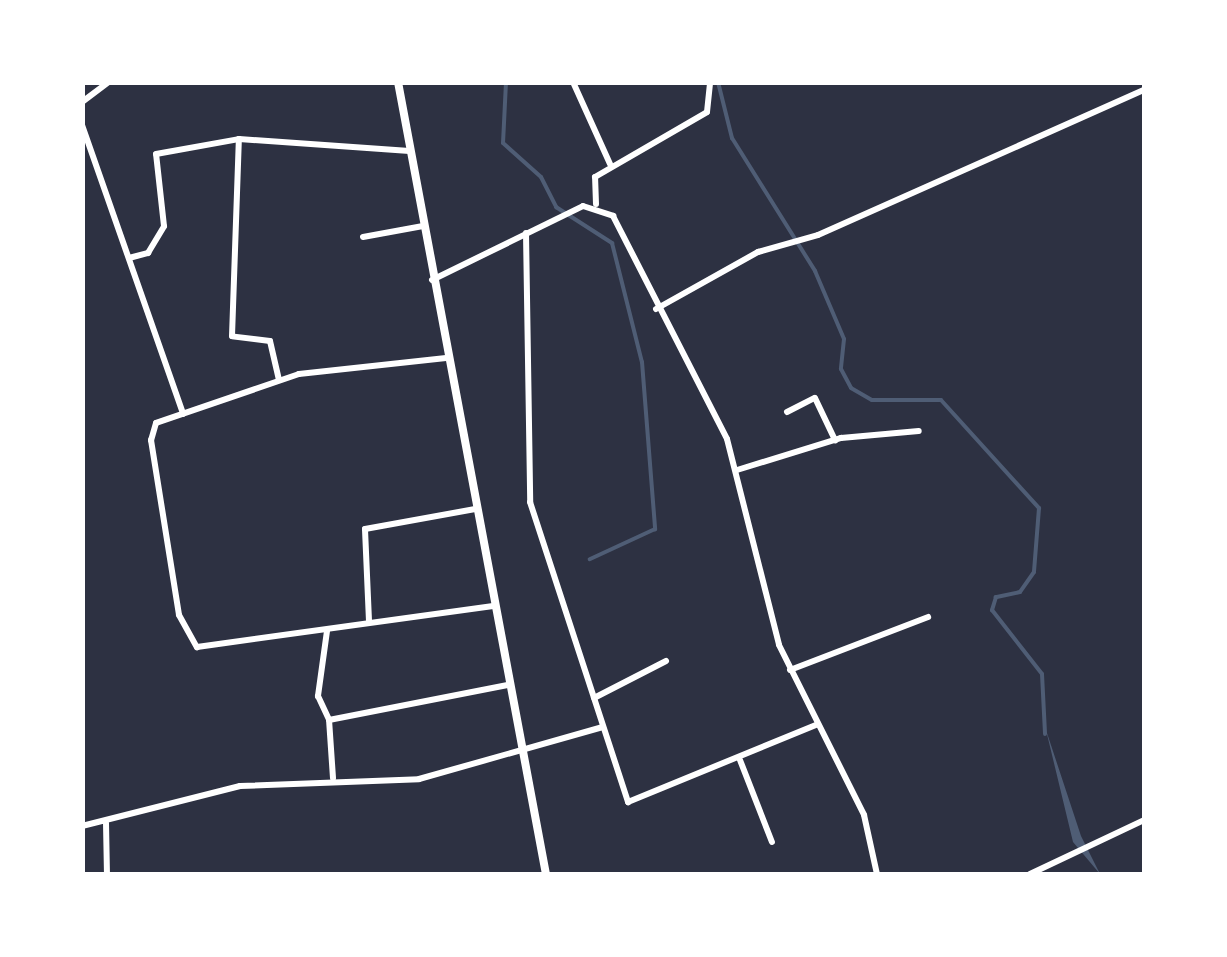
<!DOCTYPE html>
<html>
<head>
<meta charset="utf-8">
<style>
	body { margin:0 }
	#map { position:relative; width:1227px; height:957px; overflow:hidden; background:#2d3142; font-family:Signika,sans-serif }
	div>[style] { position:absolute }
	.water>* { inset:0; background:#4f5d75 }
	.stream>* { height:4px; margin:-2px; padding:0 2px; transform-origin:2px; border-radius:2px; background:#4f5d75 }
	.minor>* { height:6px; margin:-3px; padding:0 3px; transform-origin:3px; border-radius:3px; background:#fff }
	.tertiary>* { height:8px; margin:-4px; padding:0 4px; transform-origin:4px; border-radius:4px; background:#fff }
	span { translate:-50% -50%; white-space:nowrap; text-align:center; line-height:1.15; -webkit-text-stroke:8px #fff; paint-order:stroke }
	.frame { position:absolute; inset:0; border:85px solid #fff; pointer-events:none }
</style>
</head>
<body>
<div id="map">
	<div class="water">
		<div style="clip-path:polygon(1046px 730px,1081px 836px,1100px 874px,1073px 842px)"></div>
	</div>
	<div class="stream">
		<div style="left:506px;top:82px;width:61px;rotate:92.8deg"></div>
		<div style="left:503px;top:143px;width:51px;rotate:41.8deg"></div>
		<div style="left:541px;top:177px;width:34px;rotate:63deg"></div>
		<div style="left:556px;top:207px;width:67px;rotate:32.7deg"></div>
		<div style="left:612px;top:243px;width:123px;rotate:75.9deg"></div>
		<div style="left:642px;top:362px;width:168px;rotate:85.5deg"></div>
		<div style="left:655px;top:529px;width:72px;rotate:155.2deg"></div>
		<div style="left:718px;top:82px;width:58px;rotate:76deg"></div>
		<div style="left:732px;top:138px;width:157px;rotate:58deg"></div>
		<div style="left:815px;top:271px;width:74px;rotate:66.9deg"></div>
		<div style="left:844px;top:339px;width:30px;rotate:96deg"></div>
		<div style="left:841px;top:369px;width:21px;rotate:62deg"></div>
		<div style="left:851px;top:388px;width:24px;rotate:30deg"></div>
		<div style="left:872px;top:400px;width:69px"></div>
		<div style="left:941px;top:400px;width:146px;rotate:47.8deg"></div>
		<div style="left:1039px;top:508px;width:64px;rotate:94.5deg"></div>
		<div style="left:1034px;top:572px;width:24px;rotate:125deg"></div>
		<div style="left:1020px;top:592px;width:25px;rotate:168deg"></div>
		<div style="left:996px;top:597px;width:14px;rotate:107deg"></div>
		<div style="left:992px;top:610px;width:81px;rotate:52deg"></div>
		<div style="left:1042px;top:674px;width:60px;rotate:87.1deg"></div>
	</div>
	<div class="minor">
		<div style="left:573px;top:82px;width:90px;rotate:65.7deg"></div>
		<div style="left:82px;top:102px;width:34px;rotate:-37deg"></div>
		<div style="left:82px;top:125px;width:306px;rotate:70.7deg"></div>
		<div style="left:596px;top:204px;width:27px;rotate:-92deg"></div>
		<div style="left:595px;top:177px;width:129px;rotate:-30.1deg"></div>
		<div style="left:707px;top:112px;width:30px;rotate:-84deg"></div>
		<div style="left:526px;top:233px;width:269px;rotate:89.1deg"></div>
		<div style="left:530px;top:502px;width:316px;rotate:71.9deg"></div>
		<div style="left:628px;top:802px;width:205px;rotate:-22.3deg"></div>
		<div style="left:363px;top:237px;width:61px;rotate:-10.4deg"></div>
		<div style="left:129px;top:258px;width:20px;rotate:-15deg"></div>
		<div style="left:148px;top:253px;width:31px;rotate:-59deg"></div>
		<div style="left:164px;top:226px;width:72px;rotate:-96.3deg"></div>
		<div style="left:156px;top:154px;width:84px;rotate:-10.2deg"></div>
		<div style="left:432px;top:280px;width:168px;rotate:-26.1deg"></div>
		<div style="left:583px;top:206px;width:32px;rotate:18deg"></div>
		<div style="left:613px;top:216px;width:250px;rotate:62.9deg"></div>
		<div style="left:727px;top:439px;width:212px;rotate:75.8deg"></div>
		<div style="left:779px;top:645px;width:190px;rotate:63.4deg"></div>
		<div style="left:864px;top:815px;width:60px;rotate:77.6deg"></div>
		<div style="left:656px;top:309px;width:117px;rotate:-29.2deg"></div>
		<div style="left:758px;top:252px;width:62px;rotate:-15.8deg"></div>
		<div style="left:818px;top:235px;width:357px;rotate:-24deg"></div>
		<div style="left:446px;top:358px;width:148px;rotate:173.8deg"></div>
		<div style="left:299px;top:374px;width:151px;rotate:161.1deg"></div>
		<div style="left:156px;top:423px;width:18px;rotate:106deg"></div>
		<div style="left:151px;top:440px;width:177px;rotate:80.9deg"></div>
		<div style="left:179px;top:615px;width:37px;rotate:61deg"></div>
		<div style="left:197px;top:647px;width:299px;rotate:-7.9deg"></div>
		<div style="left:279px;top:380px;width:40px;rotate:-103deg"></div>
		<div style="left:270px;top:341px;width:38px;rotate:-173deg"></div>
		<div style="left:232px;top:336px;width:197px;rotate:-88deg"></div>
		<div style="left:239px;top:139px;width:171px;rotate:4deg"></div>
		<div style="left:787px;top:412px;width:31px;rotate:-27deg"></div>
		<div style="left:815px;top:398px;width:47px;rotate:64.5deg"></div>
		<div style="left:737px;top:470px;width:109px;rotate:-17.1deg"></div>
		<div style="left:841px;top:438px;width:78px;rotate:-5.1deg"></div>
		<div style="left:369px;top:621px;width:92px;rotate:-92.5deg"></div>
		<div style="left:365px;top:529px;width:112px;rotate:-10.3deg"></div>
		<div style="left:327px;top:631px;width:66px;rotate:97.9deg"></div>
		<div style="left:318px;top:696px;width:26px;rotate:65deg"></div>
		<div style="left:790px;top:670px;width:148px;rotate:-21deg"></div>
		<div style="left:594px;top:698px;width:81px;rotate:-27.2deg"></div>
		<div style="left:740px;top:760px;width:88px;rotate:68.7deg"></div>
		<div style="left:333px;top:778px;width:58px;rotate:-93.9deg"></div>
		<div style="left:329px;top:720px;width:182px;rotate:-11.1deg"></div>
		<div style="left:106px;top:823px;width:51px;rotate:88.9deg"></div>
		<div style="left:82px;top:826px;width:163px;rotate:-14.2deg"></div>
		<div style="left:240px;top:786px;width:179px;rotate:-2.2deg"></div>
		<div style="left:419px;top:779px;width:191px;rotate:-15.8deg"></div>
		<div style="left:1030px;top:874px;width:126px;rotate:-25.3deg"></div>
	</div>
	<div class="tertiary">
		<div style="left:398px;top:82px;width:806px;rotate:79.42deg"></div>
	</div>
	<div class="frame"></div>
</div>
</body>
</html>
